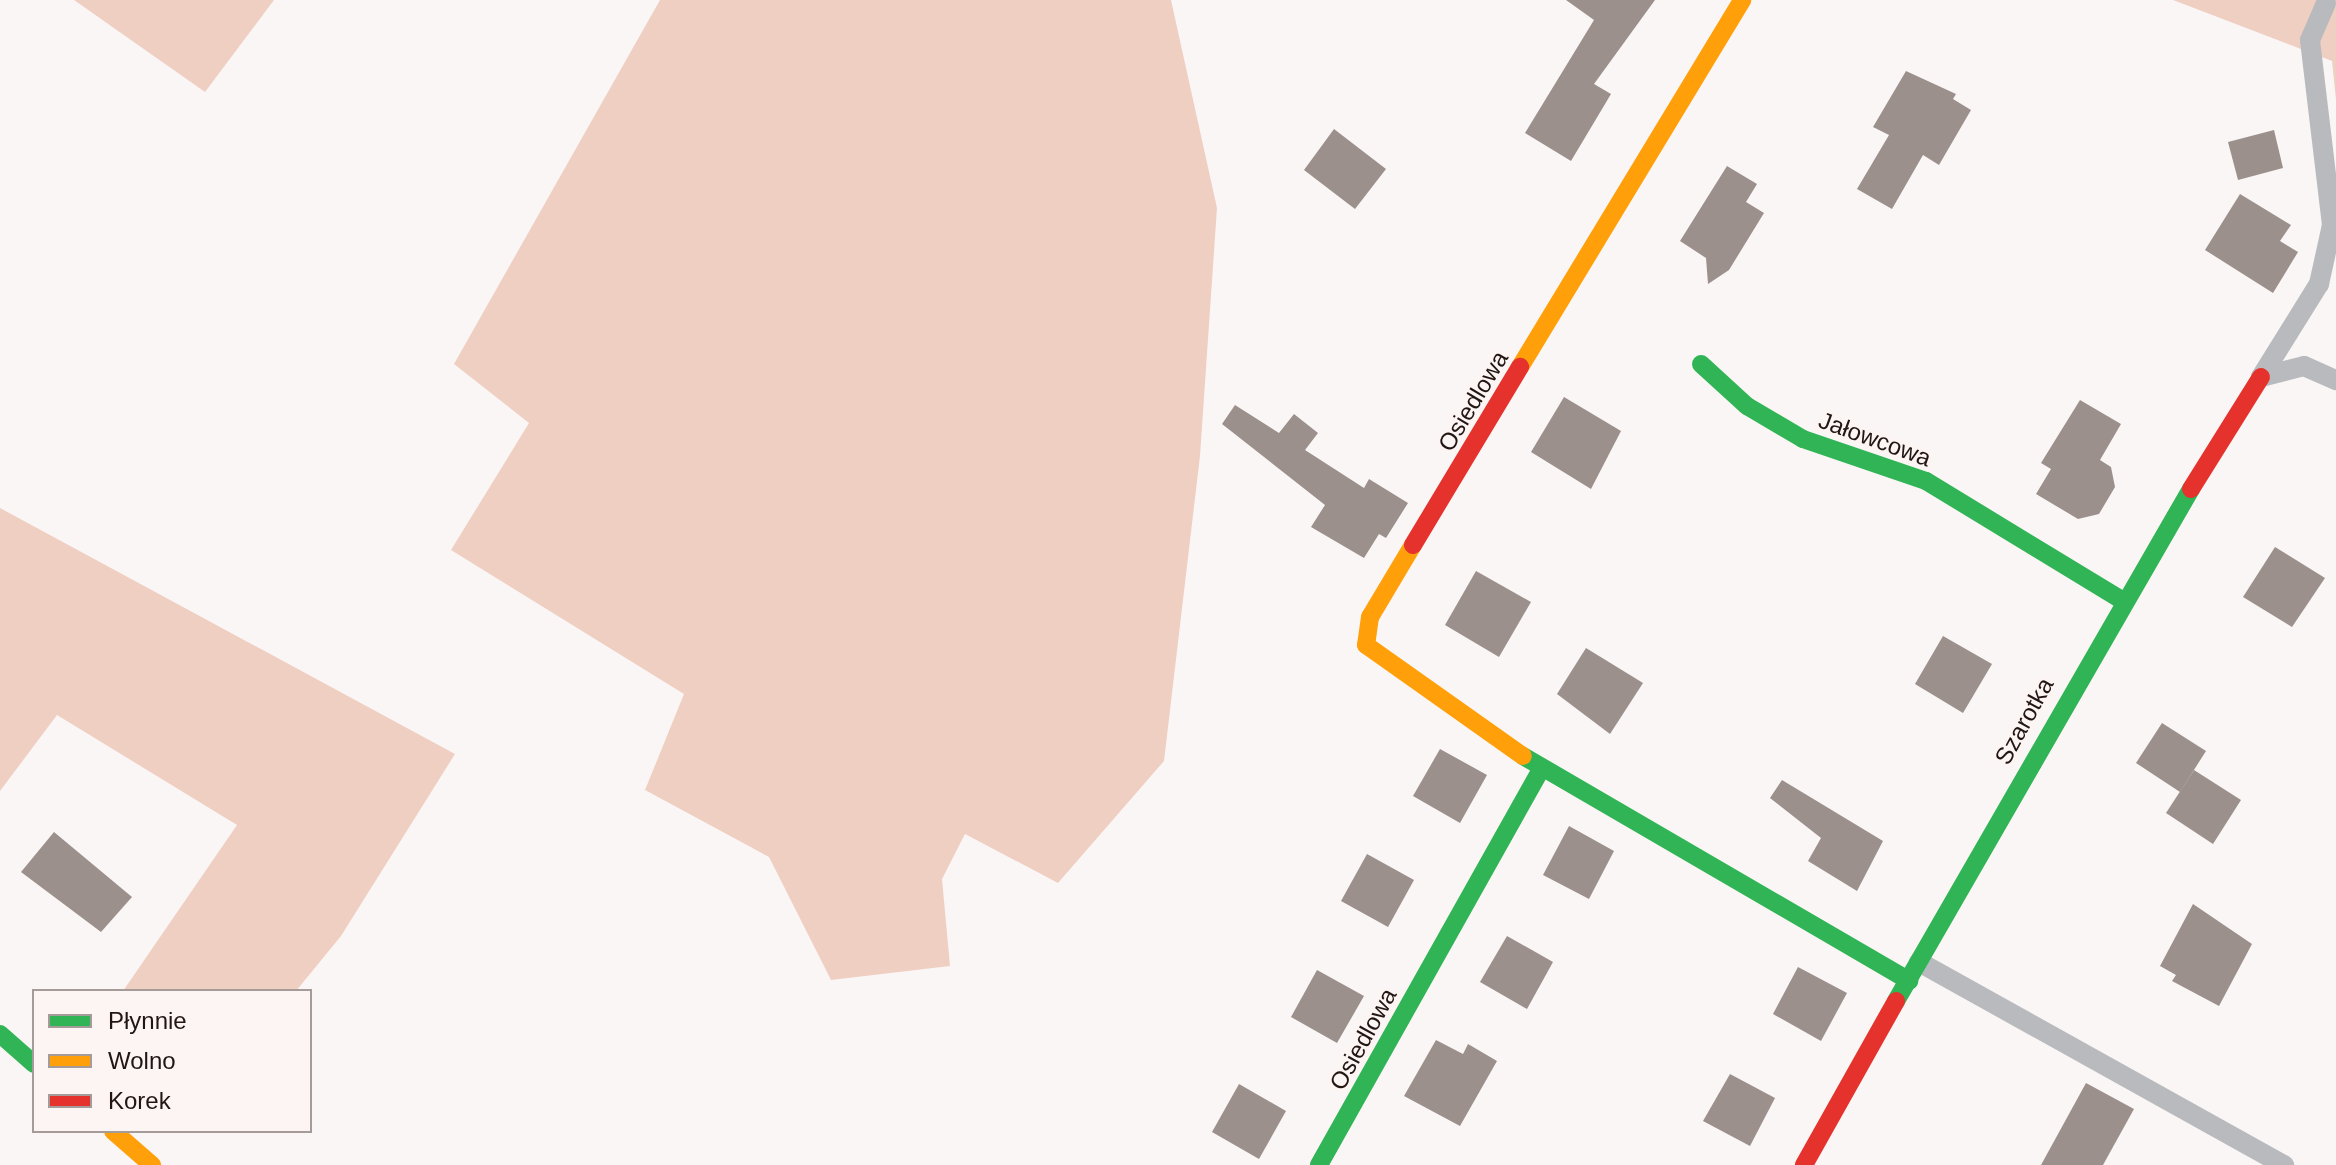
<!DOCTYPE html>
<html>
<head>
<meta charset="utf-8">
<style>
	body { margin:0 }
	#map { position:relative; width:2336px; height:1165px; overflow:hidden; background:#faf6f5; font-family:Helvetica,sans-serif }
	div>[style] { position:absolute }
	.forest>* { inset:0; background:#f0cfc3 }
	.building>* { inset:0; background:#9b908c }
	.lane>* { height:20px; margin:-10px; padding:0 10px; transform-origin:10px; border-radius:10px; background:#b9babd }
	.fast>* { height:18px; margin:-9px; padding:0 9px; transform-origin:9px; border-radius:9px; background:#30b455 }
	.slow>* { height:18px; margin:-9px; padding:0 9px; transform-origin:9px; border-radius:9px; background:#ff9f0a }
	.jam>* { height:18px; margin:-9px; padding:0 9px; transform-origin:9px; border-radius:9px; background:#e5322d }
	span { translate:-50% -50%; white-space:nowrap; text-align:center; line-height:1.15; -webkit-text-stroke:8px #fcf5f3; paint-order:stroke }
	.street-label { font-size:24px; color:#221612 }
	.legend { position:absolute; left:32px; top:989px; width:280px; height:144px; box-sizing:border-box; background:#fcf5f3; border:2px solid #a59c99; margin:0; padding:10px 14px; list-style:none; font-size:24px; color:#221612 }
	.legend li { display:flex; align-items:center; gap:16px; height:40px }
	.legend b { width:40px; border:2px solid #a59c99 }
</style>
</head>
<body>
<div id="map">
	<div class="forest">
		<div style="clip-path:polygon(74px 0,274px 0,205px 92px)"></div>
		<div style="clip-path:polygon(660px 0,1171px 0,1217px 208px,1200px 456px,1164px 761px,1058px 883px,965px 834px,942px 879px,950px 966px,831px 980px,769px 857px,645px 790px,684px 694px,451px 550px,529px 423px,454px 364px)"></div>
		<div style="clip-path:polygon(2173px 0,2336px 0,2336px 100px,2332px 61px)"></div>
		<div style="clip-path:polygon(0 508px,455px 754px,341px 936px,296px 991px,123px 991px,237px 825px,57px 715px,0 791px)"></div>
	</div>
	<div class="building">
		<div style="clip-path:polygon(1566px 0,1655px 0,1594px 84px,1611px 94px,1571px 161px,1525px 133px,1594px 20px)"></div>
		<div style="clip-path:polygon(1906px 71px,1956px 94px,1953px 99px,1971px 110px,1939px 165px,1923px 155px,1892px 209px,1857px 189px,1889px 135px,1873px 127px)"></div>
		<div style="clip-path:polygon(1334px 129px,1386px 169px,1355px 209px,1304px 170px)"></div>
		<div style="clip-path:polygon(2274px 130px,2283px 168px,2238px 180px,2228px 142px)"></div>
		<div style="clip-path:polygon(1727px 166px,1757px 184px,1746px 202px,1764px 213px,1729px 270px,1708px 284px,1706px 258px,1680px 241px)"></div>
		<div style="clip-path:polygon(2240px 194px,2291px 225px,2280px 241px,2298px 252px,2273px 293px,2205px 250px)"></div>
		<div style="clip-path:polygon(1564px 397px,1621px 431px,1591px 489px,1531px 452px)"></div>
		<div style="clip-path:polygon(2080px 400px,2121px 424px,2100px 460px,2111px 467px,2115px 487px,2099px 514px,2078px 519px,2036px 494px,2051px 469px,2041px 463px)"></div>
		<div style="clip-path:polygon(1235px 405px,1279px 433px,1294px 414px,1318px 433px,1305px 450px,1364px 488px,1369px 479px,1408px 503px,1386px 538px,1379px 534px,1364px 558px,1311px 527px,1325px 505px,1222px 424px)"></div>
		<div style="clip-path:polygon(2275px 547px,2325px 578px,2292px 627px,2243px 597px)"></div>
		<div style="clip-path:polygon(1476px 571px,1531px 602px,1499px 657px,1445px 625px)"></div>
		<div style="clip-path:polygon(1943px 636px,1992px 664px,1963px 713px,1915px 684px)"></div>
		<div style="clip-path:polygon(1586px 648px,1643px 683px,1610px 734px,1557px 694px)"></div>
		<div style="clip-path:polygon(2162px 723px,2206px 751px,2180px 792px,2136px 763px)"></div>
		<div style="clip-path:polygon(1440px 749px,1487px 775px,1460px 823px,1413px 796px)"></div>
		<div style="clip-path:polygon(2194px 770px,2241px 800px,2213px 844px,2166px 813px)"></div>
		<div style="clip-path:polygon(1782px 780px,1883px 841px,1857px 891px,1808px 861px,1821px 838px,1770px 798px)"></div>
		<div style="clip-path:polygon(1569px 826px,1614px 851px,1589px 899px,1543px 875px)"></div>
		<div style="clip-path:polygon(54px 832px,132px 897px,101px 932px,21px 872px)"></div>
		<div style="clip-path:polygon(1367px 854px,1414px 880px,1388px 927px,1341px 901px)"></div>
		<div style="clip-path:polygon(2193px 904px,2252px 944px,2219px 1006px,2172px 981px,2176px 975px,2160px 966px)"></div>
		<div style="clip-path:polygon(1507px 936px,1553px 962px,1527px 1009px,1480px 982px)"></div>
		<div style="clip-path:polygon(1798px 967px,1847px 993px,1821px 1041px,1773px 1014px)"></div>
		<div style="clip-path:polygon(1317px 970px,1364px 996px,1337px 1043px,1291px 1017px)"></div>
		<div style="clip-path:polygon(1436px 1040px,1463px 1054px,1468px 1044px,1497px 1061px,1460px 1126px,1404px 1096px)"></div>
		<div style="clip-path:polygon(1730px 1074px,1775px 1098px,1750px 1146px,1703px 1121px)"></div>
		<div style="clip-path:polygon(2086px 1083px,2134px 1109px,2103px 1165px,2041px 1165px)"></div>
		<div style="clip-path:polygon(1239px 1084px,1286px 1111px,1259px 1159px,1212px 1132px)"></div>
	</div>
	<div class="lane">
		<div style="left:2261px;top:377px;width:110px;rotate:-58.1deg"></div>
		<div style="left:2319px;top:284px;width:60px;rotate:-77.6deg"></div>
		<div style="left:2332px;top:225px;width:186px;rotate:-96.8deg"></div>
		<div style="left:2310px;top:40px;width:40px;rotate:-66.6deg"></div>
		<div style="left:2261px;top:377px;width:44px;rotate:-14.3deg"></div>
		<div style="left:2304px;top:366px;width:35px;rotate:24deg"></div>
		<div style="left:1919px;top:962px;width:418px;rotate:29.1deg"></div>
	</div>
	<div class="fast">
		<div style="left:1701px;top:364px;width:62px;rotate:42.4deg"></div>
		<div style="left:1747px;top:406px;width:65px;rotate:30.5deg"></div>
		<div style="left:1803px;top:439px;width:130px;rotate:18.9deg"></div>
		<div style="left:1926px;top:481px;width:229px;rotate:31.3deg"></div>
		<div style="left:1523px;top:756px;width:447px;rotate:30.2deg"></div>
		<div style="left:1896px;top:1001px;width:591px;rotate:-60.05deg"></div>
		<div style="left:0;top:1034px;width:45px;rotate:41.4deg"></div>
		<div style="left:1319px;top:1165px;width:454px;rotate:-60.7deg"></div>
	</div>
	<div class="slow">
		<div style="left:1520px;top:367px;width:429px;rotate:-58.8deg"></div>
		<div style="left:1413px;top:545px;width:84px;rotate:120.8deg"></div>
		<div style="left:1370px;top:617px;width:28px;rotate:98deg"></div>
		<div style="left:1366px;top:645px;width:192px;rotate:35.3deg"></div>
		<div style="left:113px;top:1131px;width:52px;rotate:41.1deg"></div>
	</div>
	<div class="jam">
		<div style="left:2191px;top:489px;width:132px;rotate:-58deg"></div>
		<div style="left:1413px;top:545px;width:208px;rotate:-59deg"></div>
		<div style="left:1804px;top:1165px;width:188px;rotate:-60.7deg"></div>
	</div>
	<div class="street-label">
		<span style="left:1473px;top:401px;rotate:-59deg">Osiedlowa</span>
		<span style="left:1875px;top:439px;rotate:20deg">Jałowcowa</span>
		<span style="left:2024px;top:721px;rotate:-61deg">Szarotka</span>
		<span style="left:1363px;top:1039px;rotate:-61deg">Osiedlowa</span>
	</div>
	<ul class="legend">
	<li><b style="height:10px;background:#30b455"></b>Płynnie</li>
	<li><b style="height:10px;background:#ff9f0a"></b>Wolno</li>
	<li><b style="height:10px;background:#e5322d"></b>Korek</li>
	</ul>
</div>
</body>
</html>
